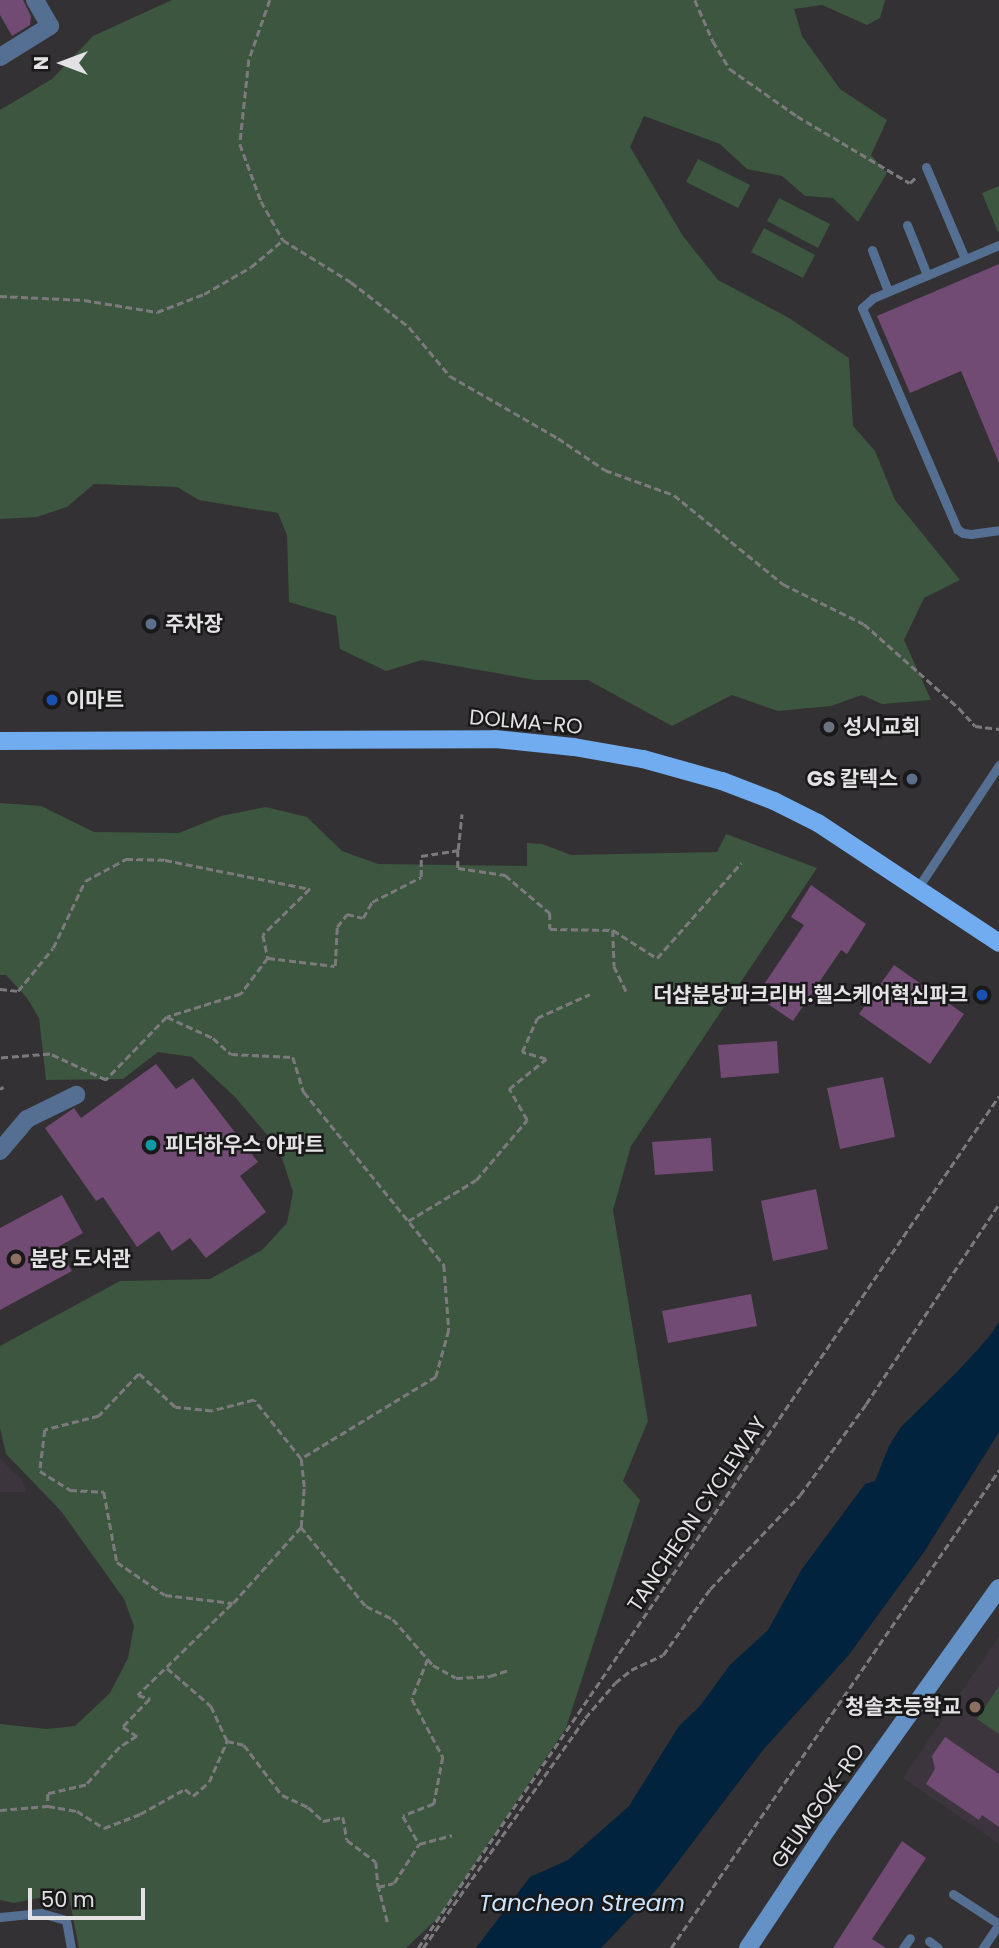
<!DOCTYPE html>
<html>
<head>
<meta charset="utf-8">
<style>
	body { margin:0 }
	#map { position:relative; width:999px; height:1948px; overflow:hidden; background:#333133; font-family:Poppins,"Noto Sans KR",sans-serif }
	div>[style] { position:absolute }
	.built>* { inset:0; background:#3c353d }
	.green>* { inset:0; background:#3c563f }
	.water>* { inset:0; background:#02233d }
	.building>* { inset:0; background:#714b74 }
	.path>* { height:2.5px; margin-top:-1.25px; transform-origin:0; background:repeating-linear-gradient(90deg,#7c7a7c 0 7px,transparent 0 10.5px) }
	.lane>* { height:9px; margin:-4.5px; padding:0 4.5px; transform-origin:4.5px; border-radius:4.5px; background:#546f91 }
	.street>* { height:18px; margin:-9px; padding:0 9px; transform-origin:9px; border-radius:9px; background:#546f91 }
	.secondary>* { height:18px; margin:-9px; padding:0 9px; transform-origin:9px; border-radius:9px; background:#6491c6 }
	.primary>* { height:18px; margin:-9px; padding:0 9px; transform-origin:9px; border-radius:9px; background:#71abf0 }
	.dots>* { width:19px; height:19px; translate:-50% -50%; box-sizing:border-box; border:4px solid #1a191a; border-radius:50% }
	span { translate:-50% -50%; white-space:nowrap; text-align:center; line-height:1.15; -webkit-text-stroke:5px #1a191a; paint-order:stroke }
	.poi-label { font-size:21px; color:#e3e1e3; font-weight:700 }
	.left { translate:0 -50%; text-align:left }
	.right { translate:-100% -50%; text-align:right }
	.street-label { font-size:21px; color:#e3e1e3 }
	.water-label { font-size:23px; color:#cce5fe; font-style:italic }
	.north { position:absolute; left:28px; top:28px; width:70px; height:70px; -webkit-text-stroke:5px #1a191a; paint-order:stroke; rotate:270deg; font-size:19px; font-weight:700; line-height:28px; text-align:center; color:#e3e1e3 }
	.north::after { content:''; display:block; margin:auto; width:24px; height:32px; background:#e3e1e3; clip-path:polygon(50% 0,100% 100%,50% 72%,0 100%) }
	.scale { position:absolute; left:28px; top:1888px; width:117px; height:32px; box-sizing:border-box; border:4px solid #e3e1e3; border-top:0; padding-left:9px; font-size:21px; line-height:24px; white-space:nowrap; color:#e3e1e3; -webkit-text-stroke:5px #1a191a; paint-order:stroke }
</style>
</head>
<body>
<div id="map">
	<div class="built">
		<div style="clip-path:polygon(0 1458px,22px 1480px,26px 1492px,0 1492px)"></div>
		<div style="clip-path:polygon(999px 1636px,999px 1844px,903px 1778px)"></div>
	</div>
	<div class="green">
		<div style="clip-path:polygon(172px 0,885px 0,880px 18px,867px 25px,822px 5px,794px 9px,802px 36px,840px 89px,887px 120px,871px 155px,887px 173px,858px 222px,833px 198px,805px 196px,782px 176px,747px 169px,720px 144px,644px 116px,630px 147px,683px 236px,718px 280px,789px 318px,849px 358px,853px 426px,875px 451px,895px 500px,960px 580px,924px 598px,904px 640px,931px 700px,882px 704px,862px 695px,831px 706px,778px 711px,732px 695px,672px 726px,588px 680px,535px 680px,422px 660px,386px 671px,340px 649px,336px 616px,289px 602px,287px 535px,278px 513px,199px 500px,177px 487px,94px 484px,67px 507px,37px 517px,0 519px,0 110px,52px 79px,93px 36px)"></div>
		<div style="clip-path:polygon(698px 159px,750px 185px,738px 208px,686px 182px)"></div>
		<div style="clip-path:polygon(999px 186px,999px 231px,998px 232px,982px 193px)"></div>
		<div style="clip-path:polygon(779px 198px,830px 224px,818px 248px,767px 221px)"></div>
		<div style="clip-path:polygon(764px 228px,815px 255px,803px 278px,751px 252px)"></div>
		<div style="clip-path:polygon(0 803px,41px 806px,94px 832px,179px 833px,221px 816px,266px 807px,307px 817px,342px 851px,378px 864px,527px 866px,527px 843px,542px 844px,571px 855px,717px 852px,726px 834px,817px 868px,631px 1146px,613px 1210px,648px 1421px,623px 1481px,640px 1500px,566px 1728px,440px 1916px,406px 1948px,79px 1948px,68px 1892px,14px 1903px,0 1900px,0 1724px,47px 1729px,75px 1726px,110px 1693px,128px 1658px,134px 1626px,124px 1599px,61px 1511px,6px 1454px,0 1428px,0 1346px,120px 1281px,210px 1279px,262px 1250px,287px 1223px,293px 1192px,279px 1149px,235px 1097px,192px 1057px,158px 1052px,123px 1079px,46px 1080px,39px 1018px,27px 998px,6px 975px,0 975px)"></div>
		<div style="clip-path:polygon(999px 1686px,999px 1734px,977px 1719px)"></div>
	</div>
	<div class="water">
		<div style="clip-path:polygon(999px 1322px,999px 1432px,924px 1552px,848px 1656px,763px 1750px,658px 1888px,601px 1948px,476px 1948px,530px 1877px,568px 1860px,629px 1806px,679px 1726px,700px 1706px,730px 1665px,768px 1630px,802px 1569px,865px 1484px,875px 1481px,889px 1446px,901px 1427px,957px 1372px,989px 1337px)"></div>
	</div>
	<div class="building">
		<div style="clip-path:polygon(0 0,23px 0,31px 16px,30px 25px,12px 36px,0 15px)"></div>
		<div style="clip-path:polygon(999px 264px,999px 463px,961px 371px,910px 393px,877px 316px)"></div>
		<div style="clip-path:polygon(811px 885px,866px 924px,847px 954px,841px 950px,793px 1021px,756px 996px,804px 925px,791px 917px)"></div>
		<div style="clip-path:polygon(894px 965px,964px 1014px,930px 1064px,859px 1014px)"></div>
		<div style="clip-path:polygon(777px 1041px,779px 1073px,721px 1078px,718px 1045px)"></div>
		<div style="clip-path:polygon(156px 1064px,176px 1089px,193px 1078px,258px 1162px,240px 1176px,266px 1212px,206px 1258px,190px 1238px,172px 1251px,159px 1231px,137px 1247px,103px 1197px,96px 1201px,45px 1128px,74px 1108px,81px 1118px)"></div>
		<div style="clip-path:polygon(883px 1077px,895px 1137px,840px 1149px,827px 1088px)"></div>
		<div style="clip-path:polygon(711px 1138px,713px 1171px,655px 1175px,652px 1142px)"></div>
		<div style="clip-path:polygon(816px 1189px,828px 1249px,773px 1261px,761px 1201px)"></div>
		<div style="clip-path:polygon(62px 1195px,83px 1233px,58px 1247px,72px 1271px,0 1310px,0 1228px)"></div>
		<div style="clip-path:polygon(751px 1294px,757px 1326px,668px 1343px,662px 1311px)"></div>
		<div style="clip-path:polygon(945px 1737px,999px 1774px,999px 1827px,982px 1815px,979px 1820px,926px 1784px,935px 1769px,932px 1756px)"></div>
		<div style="clip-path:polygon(902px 1841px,926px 1858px,872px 1939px,886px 1948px,833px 1948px)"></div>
	</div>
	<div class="path">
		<div style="left:270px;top:0;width:64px;rotate:109.3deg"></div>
		<div style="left:249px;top:60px;width:84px;rotate:96.1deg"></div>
		<div style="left:240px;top:144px;width:61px;rotate:69.8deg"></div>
		<div style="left:261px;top:201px;width:45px;rotate:60.6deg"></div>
		<div style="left:283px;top:240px;width:80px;rotate:31.7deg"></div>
		<div style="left:351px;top:282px;width:73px;rotate:37.8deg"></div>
		<div style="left:409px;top:327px;width:64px;rotate:50.1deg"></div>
		<div style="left:450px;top:376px;width:125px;rotate:29.9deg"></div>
		<div style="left:558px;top:438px;width:57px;rotate:34.2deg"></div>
		<div style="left:605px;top:470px;width:73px;rotate:19.9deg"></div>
		<div style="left:674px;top:495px;width:141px;rotate:39.2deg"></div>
		<div style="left:783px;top:584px;width:90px;rotate:26.3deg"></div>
		<div style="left:864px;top:624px;width:127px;rotate:41.5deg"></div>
		<div style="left:959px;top:708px;width:24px;rotate:48deg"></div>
		<div style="left:975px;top:726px;width:24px;rotate:7deg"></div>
		<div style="left:695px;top:0;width:45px;rotate:66.3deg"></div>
		<div style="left:713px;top:41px;width:33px;rotate:59deg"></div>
		<div style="left:730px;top:69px;width:82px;rotate:35deg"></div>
		<div style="left:797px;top:116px;width:131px;rotate:30.7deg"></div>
		<div style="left:910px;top:183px;width:10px;rotate:-45deg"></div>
		<div style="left:0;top:296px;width:84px;rotate:2.7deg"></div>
		<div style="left:84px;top:300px;width:74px;rotate:9.3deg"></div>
		<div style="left:157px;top:312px;width:50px;rotate:-21deg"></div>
		<div style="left:204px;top:294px;width:54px;rotate:-29.9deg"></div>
		<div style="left:251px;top:267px;width:42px;rotate:-40.2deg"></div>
		<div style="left:458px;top:850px;width:18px;rotate:90deg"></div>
		<div style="left:458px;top:868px;width:48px;rotate:8.5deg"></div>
		<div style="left:505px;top:875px;width:59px;rotate:40.2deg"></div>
		<div style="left:550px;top:913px;width:16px;rotate:90deg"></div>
		<div style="left:550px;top:929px;width:63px;rotate:0.9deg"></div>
		<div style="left:613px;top:930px;width:52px;rotate:32.5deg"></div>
		<div style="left:657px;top:958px;width:127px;rotate:-48.5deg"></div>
		<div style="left:613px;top:930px;width:36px;rotate:88deg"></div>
		<div style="left:614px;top:966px;width:30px;rotate:64deg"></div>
		<div style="left:268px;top:958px;width:67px;rotate:6.8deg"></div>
		<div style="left:335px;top:966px;width:39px;rotate:-87deg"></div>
		<div style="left:337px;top:927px;width:16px;rotate:-52deg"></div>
		<div style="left:347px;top:914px;width:16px;rotate:14deg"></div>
		<div style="left:363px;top:918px;width:18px;rotate:-61deg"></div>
		<div style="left:372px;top:902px;width:55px;rotate:-27deg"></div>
		<div style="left:421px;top:877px;width:21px;rotate:-90deg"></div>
		<div style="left:421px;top:856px;width:37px;rotate:-9deg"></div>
		<div style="left:458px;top:850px;width:36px;rotate:-84deg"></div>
		<div style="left:0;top:989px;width:18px;rotate:6deg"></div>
		<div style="left:18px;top:991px;width:55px;rotate:-50.9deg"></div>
		<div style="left:53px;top:948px;width:74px;rotate:-64.5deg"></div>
		<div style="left:85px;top:881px;width:47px;rotate:-28.2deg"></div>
		<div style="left:126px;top:859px;width:39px;rotate:1deg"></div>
		<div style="left:165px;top:860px;width:148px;rotate:11.3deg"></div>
		<div style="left:310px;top:889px;width:66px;rotate:135.6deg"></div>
		<div style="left:263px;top:935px;width:24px;rotate:78deg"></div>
		<div style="left:268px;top:958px;width:45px;rotate:126.9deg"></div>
		<div style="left:241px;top:994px;width:77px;rotate:162.7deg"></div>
		<div style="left:167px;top:1017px;width:88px;rotate:134.1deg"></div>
		<div style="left:106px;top:1080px;width:62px;rotate:-155.1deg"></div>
		<div style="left:50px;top:1054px;width:50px;rotate:175.4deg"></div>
		<div style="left:167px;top:1017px;width:51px;rotate:24.5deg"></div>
		<div style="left:213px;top:1038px;width:24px;rotate:42deg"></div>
		<div style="left:231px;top:1054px;width:62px;rotate:2.8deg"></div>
		<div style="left:293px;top:1057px;width:37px;rotate:73deg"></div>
		<div style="left:304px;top:1092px;width:223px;rotate:51deg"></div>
		<div style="left:444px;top:1265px;width:65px;rotate:85.6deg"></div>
		<div style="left:449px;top:1330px;width:49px;rotate:105.5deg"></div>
		<div style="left:436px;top:1377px;width:158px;rotate:148.7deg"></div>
		<div style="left:301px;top:1459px;width:75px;rotate:-128.5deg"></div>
		<div style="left:254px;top:1400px;width:43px;rotate:165.3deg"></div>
		<div style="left:212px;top:1411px;width:37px;rotate:-174deg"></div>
		<div style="left:175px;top:1407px;width:49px;rotate:-137.5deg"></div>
		<div style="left:139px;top:1374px;width:58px;rotate:133.6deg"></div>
		<div style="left:99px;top:1416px;width:56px;rotate:165.5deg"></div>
		<div style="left:45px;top:1430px;width:41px;rotate:97deg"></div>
		<div style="left:40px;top:1471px;width:36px;rotate:32deg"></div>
		<div style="left:70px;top:1490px;width:34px;rotate:3deg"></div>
		<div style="left:104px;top:1492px;width:71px;rotate:79.5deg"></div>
		<div style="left:117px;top:1562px;width:58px;rotate:34.5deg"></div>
		<div style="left:165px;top:1595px;width:68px;rotate:6.7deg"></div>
		<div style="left:233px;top:1603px;width:102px;rotate:-48.2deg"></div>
		<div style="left:301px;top:1527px;width:40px;rotate:-85.7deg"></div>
		<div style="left:304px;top:1487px;width:28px;rotate:-96deg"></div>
		<div style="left:0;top:1089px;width:4px;rotate:-34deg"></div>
		<div style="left:408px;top:1221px;width:79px;rotate:-31.1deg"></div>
		<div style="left:476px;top:1180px;width:79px;rotate:-49.6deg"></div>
		<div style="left:527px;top:1120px;width:36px;rotate:-120deg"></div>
		<div style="left:509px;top:1089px;width:48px;rotate:-39deg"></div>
		<div style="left:546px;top:1059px;width:25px;rotate:-164deg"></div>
		<div style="left:522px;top:1052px;width:37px;rotate:-66deg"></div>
		<div style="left:537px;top:1018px;width:58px;rotate:-24.4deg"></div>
		<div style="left:301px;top:1527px;width:102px;rotate:50.6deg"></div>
		<div style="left:366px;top:1606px;width:30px;rotate:26deg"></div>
		<div style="left:393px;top:1619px;width:61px;rotate:49deg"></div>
		<div style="left:433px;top:1665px;width:26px;rotate:29deg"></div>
		<div style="left:456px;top:1678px;width:34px;rotate:-3deg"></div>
		<div style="left:490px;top:1676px;width:20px;rotate:-18deg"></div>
		<div style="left:232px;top:1604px;width:131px;rotate:135.9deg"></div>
		<div style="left:138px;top:1695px;width:13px;rotate:18deg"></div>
		<div style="left:150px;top:1699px;width:39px;rotate:134deg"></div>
		<div style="left:123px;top:1727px;width:17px;rotate:33deg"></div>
		<div style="left:137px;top:1736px;width:20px;rotate:147deg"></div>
		<div style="left:120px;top:1747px;width:51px;rotate:131.8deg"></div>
		<div style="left:86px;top:1785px;width:39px;rotate:167deg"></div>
		<div style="left:48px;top:1794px;width:12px;rotate:90deg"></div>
		<div style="left:48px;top:1806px;width:29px;rotate:10deg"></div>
		<div style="left:77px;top:1811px;width:32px;rotate:32deg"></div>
		<div style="left:104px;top:1828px;width:39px;rotate:-21deg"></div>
		<div style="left:140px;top:1814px;width:51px;rotate:-29.1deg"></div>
		<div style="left:185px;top:1789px;width:11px;rotate:41deg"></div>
		<div style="left:193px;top:1796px;width:21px;rotate:-41deg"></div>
		<div style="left:209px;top:1782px;width:45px;rotate:-66.3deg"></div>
		<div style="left:227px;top:1741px;width:17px;rotate:13deg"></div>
		<div style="left:244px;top:1745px;width:63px;rotate:52.8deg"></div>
		<div style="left:282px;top:1795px;width:29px;rotate:25deg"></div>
		<div style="left:308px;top:1807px;width:21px;rotate:43deg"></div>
		<div style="left:323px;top:1821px;width:20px;rotate:-11deg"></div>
		<div style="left:343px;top:1817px;width:23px;rotate:80deg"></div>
		<div style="left:347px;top:1840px;width:36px;rotate:37deg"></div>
		<div style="left:376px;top:1862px;width:25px;rotate:85deg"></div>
		<div style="left:428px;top:1659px;width:43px;rotate:111.8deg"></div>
		<div style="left:412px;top:1699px;width:66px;rotate:61.9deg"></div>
		<div style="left:443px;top:1757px;width:48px;rotate:100.8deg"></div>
		<div style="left:434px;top:1804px;width:33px;rotate:159deg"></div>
		<div style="left:403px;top:1816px;width:32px;rotate:60deg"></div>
		<div style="left:419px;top:1844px;width:34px;rotate:-15deg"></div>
		<div style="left:167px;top:1668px;width:58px;rotate:40.8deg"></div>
		<div style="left:211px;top:1706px;width:38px;rotate:65deg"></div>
		<div style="left:0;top:1810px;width:48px;rotate:-4.8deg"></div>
		<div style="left:387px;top:1922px;width:36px;rotate:-104deg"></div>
		<div style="left:378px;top:1887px;width:16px;rotate:-14deg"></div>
		<div style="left:394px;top:1883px;width:46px;rotate:-57.3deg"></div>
		<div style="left:418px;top:1948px;width:1031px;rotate:-55.71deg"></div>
		<div style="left:423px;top:1948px;width:281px;rotate:-54.8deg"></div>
		<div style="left:585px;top:1718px;width:46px;rotate:-49.4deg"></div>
		<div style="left:615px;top:1683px;width:21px;rotate:-39deg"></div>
		<div style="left:631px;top:1670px;width:35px;rotate:-25deg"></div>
		<div style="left:663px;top:1655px;width:81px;rotate:-54.5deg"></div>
		<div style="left:710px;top:1589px;width:130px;rotate:-46.2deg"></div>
		<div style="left:800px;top:1495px;width:112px;rotate:-54deg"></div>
		<div style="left:866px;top:1404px;width:240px;rotate:-56.4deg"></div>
		<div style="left:671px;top:1948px;width:580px;rotate:-55.54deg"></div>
	</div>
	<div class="lane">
		<div style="left:926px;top:167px;width:100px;rotate:67deg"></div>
		<div style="left:907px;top:225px;width:54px;rotate:68.2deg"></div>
		<div style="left:999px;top:245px;width:137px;rotate:157.2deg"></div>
		<div style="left:873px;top:298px;width:15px;rotate:138deg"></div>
		<div style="left:862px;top:308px;width:241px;rotate:66.7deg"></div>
		<div style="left:957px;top:529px;width:7px;rotate:34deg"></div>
		<div style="left:963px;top:533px;width:8px;rotate:7deg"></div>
		<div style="left:971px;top:534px;width:28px;rotate:-8deg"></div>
		<div style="left:872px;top:250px;width:44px;rotate:68.7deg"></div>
		<div style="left:917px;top:889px;width:149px;rotate:-56.5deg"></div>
		<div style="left:953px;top:1894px;width:55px;rotate:33.1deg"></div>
		<div style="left:999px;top:1924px;width:29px;rotate:124deg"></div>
		<div style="left:0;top:1917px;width:41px;rotate:-5.6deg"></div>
		<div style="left:41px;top:1913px;width:26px;rotate:16deg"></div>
		<div style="left:66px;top:1920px;width:28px;rotate:80deg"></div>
		<div style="left:929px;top:1941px;width:11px;rotate:38deg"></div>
		<div style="left:903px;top:1948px;width:12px;rotate:-55deg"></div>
	</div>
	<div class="street">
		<div style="left:0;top:57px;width:59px;rotate:-31.8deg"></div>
		<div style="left:50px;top:26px;width:30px;rotate:-120deg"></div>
		<div style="left:0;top:1151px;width:42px;rotate:-49.8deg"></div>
		<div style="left:27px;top:1119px;width:55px;rotate:-26.1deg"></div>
	</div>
	<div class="secondary">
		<div style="left:748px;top:1948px;width:143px;rotate:-56.4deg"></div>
		<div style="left:827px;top:1829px;width:296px;rotate:-54.5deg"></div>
	</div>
	<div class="primary">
		<div style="left:0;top:741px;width:495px;rotate:-0.2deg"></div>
		<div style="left:495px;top:739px;width:79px;rotate:5.8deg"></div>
		<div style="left:574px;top:747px;width:70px;rotate:9.9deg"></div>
		<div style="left:643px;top:759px;width:82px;rotate:15.6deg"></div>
		<div style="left:722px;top:781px;width:56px;rotate:21deg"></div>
		<div style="left:774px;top:801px;width:49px;rotate:26.6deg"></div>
		<div style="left:818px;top:823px;width:217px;rotate:33.5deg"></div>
	</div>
	<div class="dots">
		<div style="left:151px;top:624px;background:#5c6f8a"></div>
		<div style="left:52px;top:700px;background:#1a4fb4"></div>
		<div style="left:829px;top:727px;background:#6b7280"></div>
		<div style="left:912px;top:779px;background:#5c6f8a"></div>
		<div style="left:982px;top:995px;background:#1a4fb4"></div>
		<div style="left:151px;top:1145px;background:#0f9aa8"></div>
		<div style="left:16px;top:1259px;background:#8d6e63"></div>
		<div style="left:975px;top:1707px;background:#8d6e63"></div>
	</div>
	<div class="poi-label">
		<span class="left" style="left:165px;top:624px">주차장</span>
		<span class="left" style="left:66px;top:700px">이마트</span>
		<span class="left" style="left:843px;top:727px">성시교회</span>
		<span class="right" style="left:898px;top:779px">GS 칼텍스</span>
		<span class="right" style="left:968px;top:995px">더샵분당파크리버.헬스케어혁신파크</span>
		<span class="left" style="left:165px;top:1145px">피더하우스 아파트</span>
		<span class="left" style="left:30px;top:1259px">분당 도서관</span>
		<span class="right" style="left:961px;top:1707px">청솔초등학교</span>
	</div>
	<div class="street-label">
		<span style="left:526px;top:722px;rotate:5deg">DOLMA-RO</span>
		<span style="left:697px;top:1514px;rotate:-56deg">TANCHEON CYCLEWAY</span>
		<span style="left:818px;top:1806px;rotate:-55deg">GEUMGOK-RO</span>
	</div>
	<div class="water-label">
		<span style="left:582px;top:1903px">Tancheon Stream</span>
	</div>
	<div class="north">N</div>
	<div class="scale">50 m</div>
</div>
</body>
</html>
